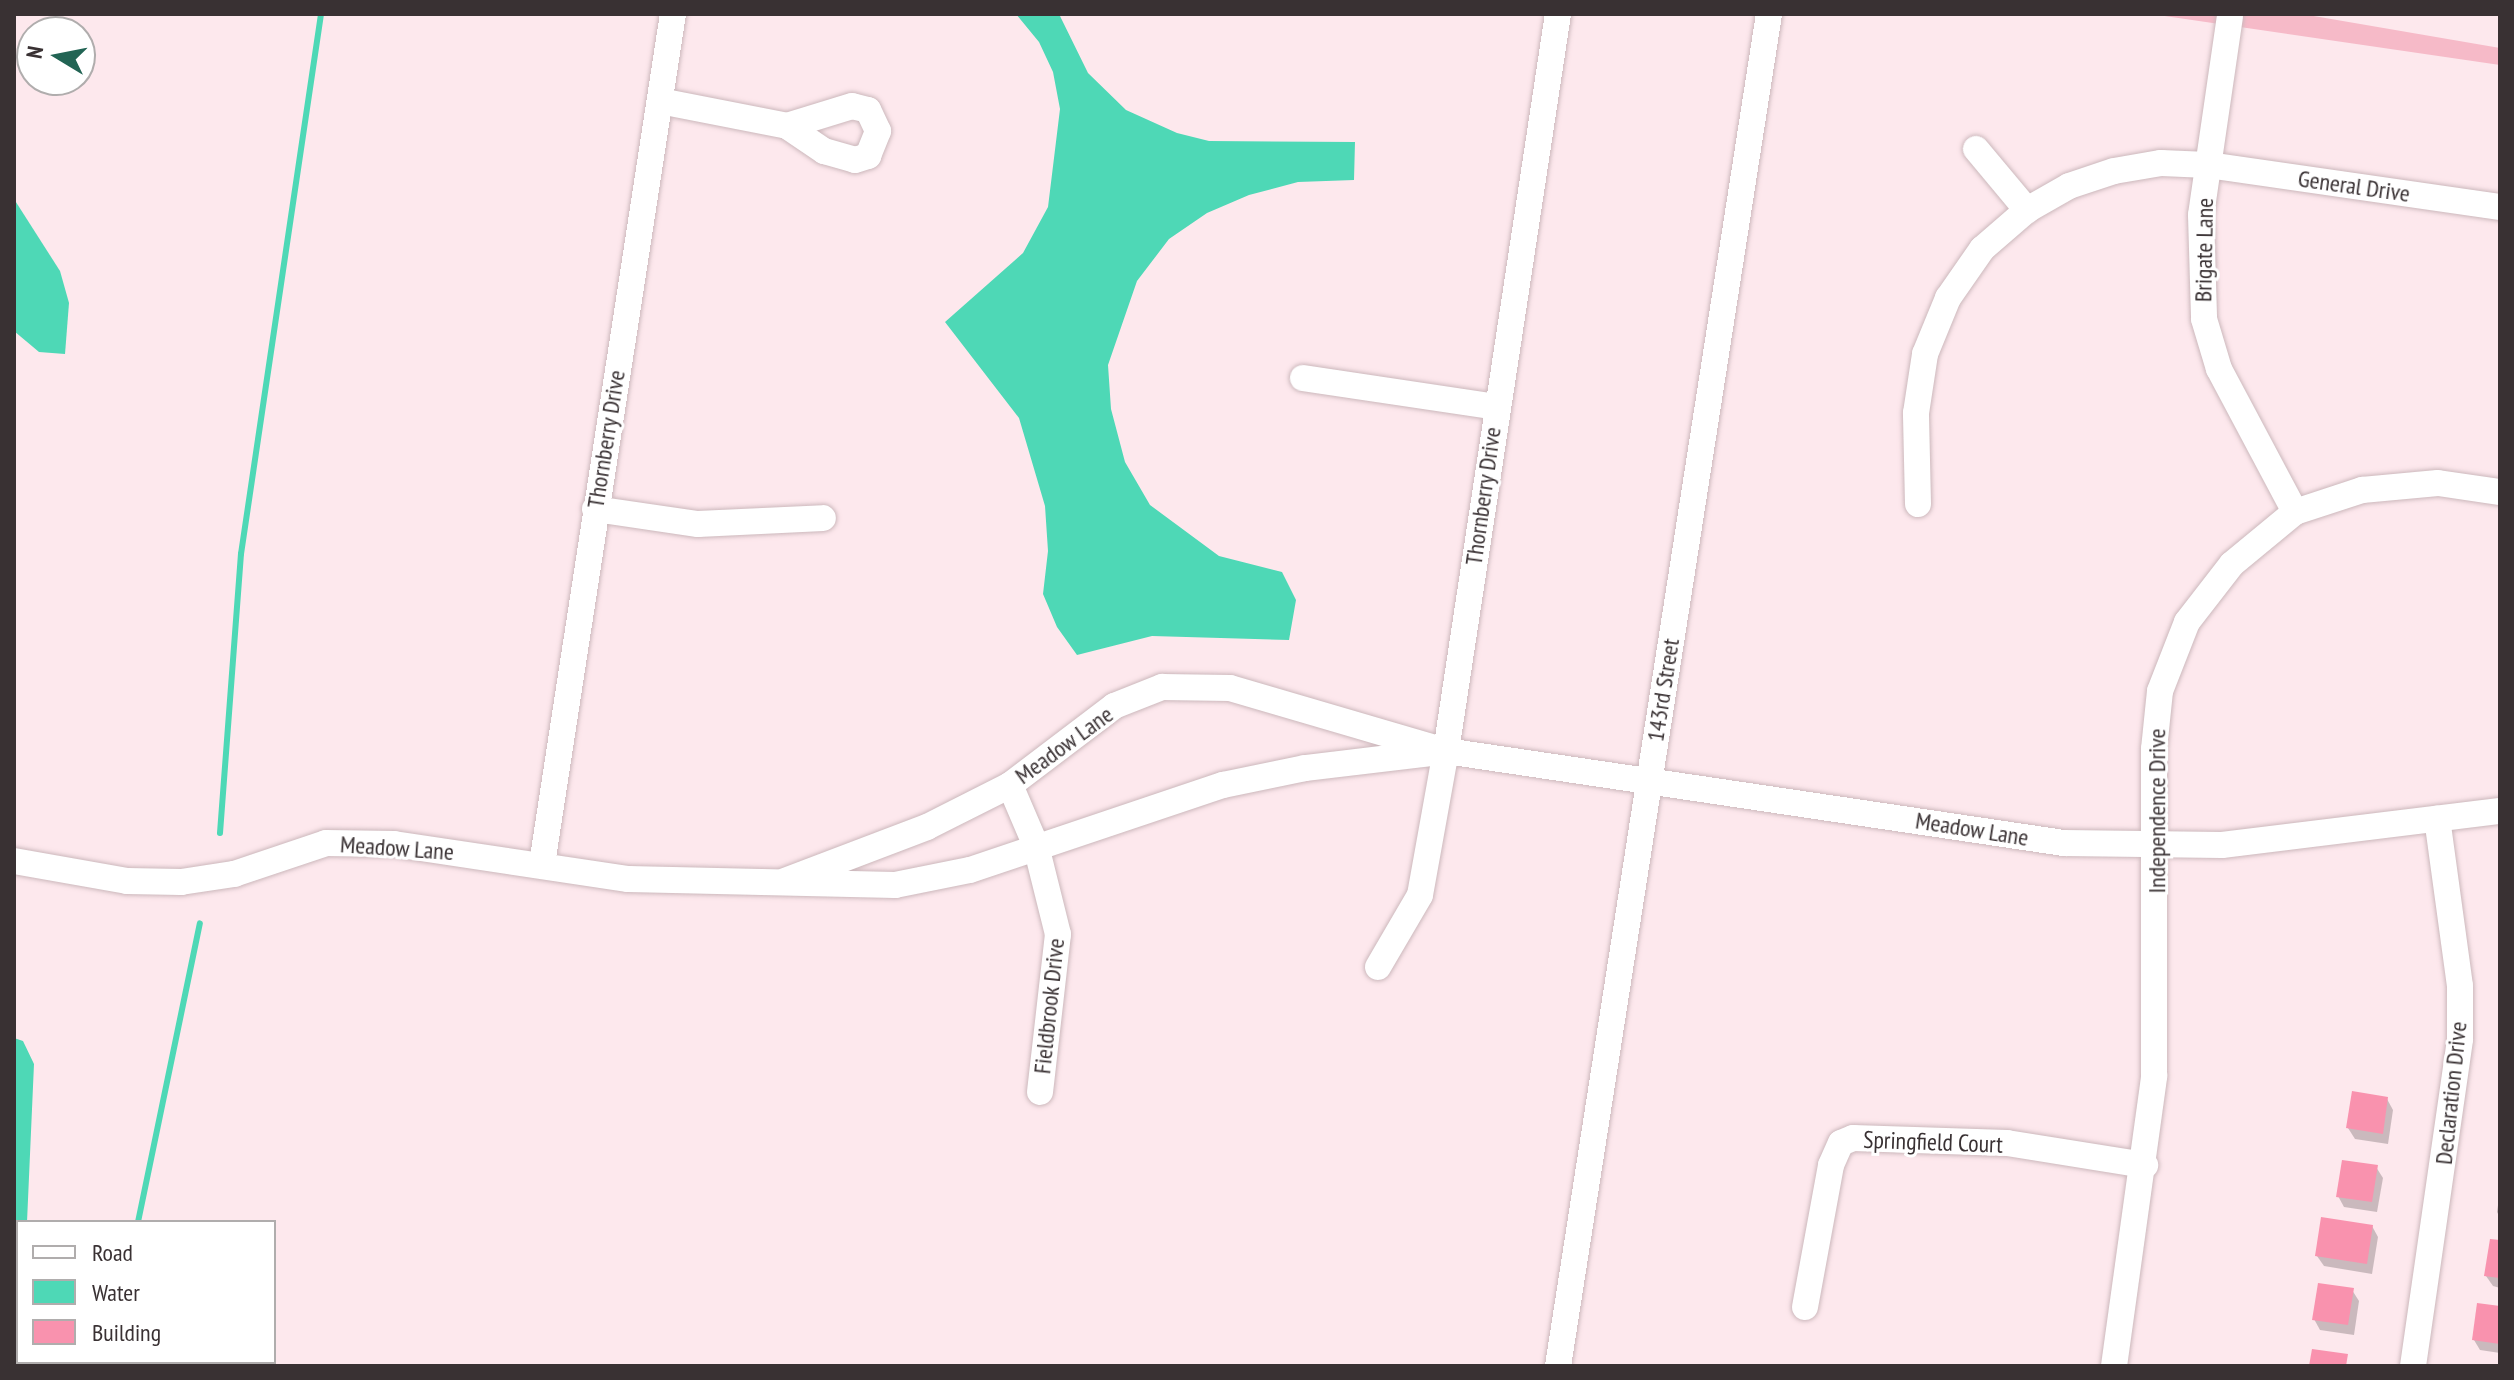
<!DOCTYPE html>
<html>
<head>
<meta charset="utf-8">
<style>
	body { margin:0 }
	#map { position:relative; width:2514px; height:1380px; overflow:hidden; background:#fde8ed; font-family:"PT Sans Narrow",sans-serif }
	div>[style] { position:absolute }
	.green>* { inset:0; background:#f6bac8 }
	.water>* { inset:0; background:#4ed8b6 }
	.shadow>* { inset:0; background:#0003 }
	.stream>* { height:6px; margin:-3px; padding:0 3px; transform-origin:3px; border-radius:3px; background:#4ed8b6 }
	.building>* { inset:0; background:#f992ae }
	.roads { filter:drop-shadow(0 0 2px #ccb8bc) drop-shadow(0 0 2px #ccb8bc) }
	.minor>* { height:26px; margin:-13px; padding:0 13px; transform-origin:13px; border-radius:13px; background:#fff }
	span { translate:-50% -50%; white-space:nowrap; text-align:center; line-height:1.15; -webkit-text-stroke:6px #fff; paint-order:stroke }
	.street-label { font-size:24px; color:#393133 }
	.frame { position:absolute; inset:0; border:16px solid #393133; pointer-events:none }
	.legend { position:absolute; left:16px; top:1220px; width:260px; height:144px; box-sizing:border-box; background:#fff; border:2px solid #b0adad; margin:0; padding:10px 14px; list-style:none; font-size:24px; color:#393133 }
	.legend li { display:flex; align-items:center; gap:16px; height:40px }
	.legend b { width:40px; border:2px solid #b0adad }
	.north { position:absolute; left:16px; top:16px; width:80px; height:80px; box-sizing:border-box; background:#fff; border:2px solid #b0adad; border-radius:50%; rotate:280deg; font-size:22px; font-weight:700; line-height:32px; text-align:center; color:#393133 }
	.north::after { content:''; display:block; margin:auto; width:28px; height:36px; background:#226454; clip-path:polygon(50% 0,100% 100%,50% 72%,0 100%) }
</style>
</head>
<body>
<div id="map">
	<div class="green">
		<div style="clip-path:polygon(2151px 14px,2302px 14px,2500px 48px,2500px 65px)"></div>
	</div>
	<div class="water">
		<div style="clip-path:polygon(1016px 14px,1059px 14px,1088px 73px,1126px 110px,1177px 133px,1209px 141px,1355px 142px,1354px 180px,1298px 182px,1249px 195px,1207px 213px,1169px 239px,1137px 281px,1108px 365px,1111px 409px,1125px 462px,1150px 505px,1219px 556px,1282px 572px,1296px 600px,1289px 640px,1152px 636px,1077px 655px,1057px 627px,1043px 594px,1048px 551px,1045px 506px,1019px 418px,945px 322px,1023px 253px,1048px 207px,1060px 109px,1053px 72px,1039px 42px)"></div>
		<div style="clip-path:polygon(14px 199px,60px 271px,69px 303px,65px 354px,39px 352px,14px 331px)"></div>
		<div style="clip-path:polygon(14px 1038px,23px 1041px,34px 1064px,27px 1222px,18px 1222px,14px 1276px)"></div>
	</div>
	<div class="shadow">
		<div style="clip-path:polygon(2387px 1099px,2393px 1110px,2388px 1144px,2355px 1139px,2348px 1128px)"></div>
		<div style="clip-path:polygon(2376px 1167px,2383px 1178px,2377px 1212px,2344px 1207px,2338px 1196px)"></div>
		<div style="clip-path:polygon(2500px 1192px,2500px 1218px,2497px 1212px)"></div>
		<div style="clip-path:polygon(2372px 1226px,2378px 1237px,2372px 1274px,2324px 1266px,2317px 1256px)"></div>
		<div style="clip-path:polygon(2500px 1242px,2500px 1288px,2493px 1286px,2486px 1276px)"></div>
		<div style="clip-path:polygon(2352px 1290px,2359px 1301px,2354px 1335px,2320px 1330px,2314px 1319px)"></div>
		<div style="clip-path:polygon(2500px 1309px,2500px 1353px,2480px 1350px,2474px 1340px)"></div>
	</div>
	<div class="stream">
		<div style="left:220px;top:833px;width:280px;rotate:-85.7deg"></div>
		<div style="left:241px;top:554px;width:546px;rotate:-81.57deg"></div>
		<div style="left:138px;top:1222px;width:305px;rotate:-78.3deg"></div>
		<div style="left:116px;top:1366px;width:4px;rotate:-90deg"></div>
	</div>
	<div class="building">
		<div style="clip-path:polygon(2352px 1091px,2388px 1097px,2383px 1134px,2346px 1128px)"></div>
		<div style="clip-path:polygon(2342px 1160px,2378px 1165px,2372px 1202px,2336px 1197px)"></div>
		<div style="clip-path:polygon(2321px 1217px,2373px 1225px,2367px 1264px,2315px 1256px)"></div>
		<div style="clip-path:polygon(2490px 1239px,2500px 1240px,2500px 1278px,2484px 1276px)"></div>
		<div style="clip-path:polygon(2318px 1283px,2354px 1288px,2348px 1325px,2312px 1320px)"></div>
		<div style="clip-path:polygon(2477px 1303px,2500px 1306px,2500px 1344px,2472px 1340px)"></div>
		<div style="clip-path:polygon(2312px 1349px,2348px 1354px,2346px 1366px,2309px 1366px)"></div>
	</div>
	<div class="roads">
		<div class="minor">
			<div style="left:2230px;top:16px;width:201px;rotate:98.3deg"></div>
			<div style="left:2201px;top:215px;width:104px;rotate:88.3deg"></div>
			<div style="left:2204px;top:319px;width:52px;rotate:73.3deg"></div>
			<div style="left:2219px;top:369px;width:162px;rotate:62deg"></div>
			<div style="left:660px;top:101px;width:129px;rotate:11.1deg"></div>
			<div style="left:787px;top:126px;width:45px;rotate:34deg"></div>
			<div style="left:824px;top:151px;width:32px;rotate:16deg"></div>
			<div style="left:855px;top:160px;width:14px;rotate:-17deg"></div>
			<div style="left:868px;top:156px;width:27px;rotate:-68deg"></div>
			<div style="left:878px;top:131px;width:23px;rotate:-115deg"></div>
			<div style="left:868px;top:110px;width:16px;rotate:-166deg"></div>
			<div style="left:852px;top:106px;width:68px;rotate:162.9deg"></div>
			<div style="left:1976px;top:149px;width:80px;rotate:50.1deg"></div>
			<div style="left:1303px;top:378px;width:195px;rotate:8.5deg"></div>
			<div style="left:1918px;top:504px;width:91px;rotate:-91.3deg"></div>
			<div style="left:1916px;top:413px;width:60px;rotate:-81.3deg"></div>
			<div style="left:1925px;top:354px;width:61px;rotate:-67.7deg"></div>
			<div style="left:1948px;top:298px;width:60px;rotate:-55.2deg"></div>
			<div style="left:1982px;top:249px;width:60px;rotate:-40.9deg"></div>
			<div style="left:2027px;top:210px;width:48px;rotate:-29.7deg"></div>
			<div style="left:2069px;top:186px;width:47px;rotate:-18.4deg"></div>
			<div style="left:2114px;top:171px;width:48px;rotate:-9.7deg"></div>
			<div style="left:2161px;top:163px;width:47px;rotate:2.4deg"></div>
			<div style="left:2208px;top:165px;width:295px;rotate:8.2deg"></div>
			<div style="left:595px;top:509px;width:104px;rotate:8.3deg"></div>
			<div style="left:698px;top:524px;width:125px;rotate:-2.7deg"></div>
			<div style="left:1010px;top:785px;width:66px;rotate:66.9deg"></div>
			<div style="left:1036px;top:846px;width:91px;rotate:76deg"></div>
			<div style="left:1058px;top:934px;width:159px;rotate:96.5deg"></div>
			<div style="left:14px;top:861px;width:115px;rotate:10deg"></div>
			<div style="left:127px;top:881px;width:54px;rotate:1.1deg"></div>
			<div style="left:181px;top:882px;width:54px;rotate:-8.6deg"></div>
			<div style="left:234px;top:874px;width:97px;rotate:-18.6deg"></div>
			<div style="left:326px;top:843px;width:68px;rotate:0.8deg"></div>
			<div style="left:394px;top:844px;width:237px;rotate:8.5deg"></div>
			<div style="left:628px;top:879px;width:267px;rotate:1.3deg"></div>
			<div style="left:895px;top:885px;width:76px;rotate:-11.3deg"></div>
			<div style="left:970px;top:870px;width:267px;rotate:-18.6deg"></div>
			<div style="left:1223px;top:785px;width:84px;rotate:-11.7deg"></div>
			<div style="left:1305px;top:768px;width:135px;rotate:-6.8deg"></div>
			<div style="left:542px;top:864px;width:860px;rotate:-81.24deg"></div>
			<div style="left:785px;top:881px;width:152px;rotate:-20.8deg"></div>
			<div style="left:927px;top:827px;width:93px;rotate:-26.8deg"></div>
			<div style="left:1010px;top:785px;width:131px;rotate:-37.2deg"></div>
			<div style="left:1114px;top:706px;width:52px;rotate:-21.6deg"></div>
			<div style="left:1162px;top:687px;width:68px;rotate:0.8deg"></div>
			<div style="left:1230px;top:688px;width:225px;rotate:16.3deg"></div>
			<div style="left:1446px;top:751px;width:625px;rotate:8.47deg"></div>
			<div style="left:2064px;top:843px;width:158px;rotate:0.7deg"></div>
			<div style="left:2222px;top:845px;width:280px;rotate:-7deg"></div>
			<div style="left:1378px;top:967px;width:83px;rotate:-59.7deg"></div>
			<div style="left:1420px;top:895px;width:146px;rotate:-79.8deg"></div>
			<div style="left:1446px;top:751px;width:745px;rotate:-81.36deg"></div>
			<div style="left:1805px;top:1307px;width:144px;rotate:-79.6deg"></div>
			<div style="left:1831px;top:1165px;width:24px;rotate:-66deg"></div>
			<div style="left:1841px;top:1143px;width:13px;rotate:-23deg"></div>
			<div style="left:1853px;top:1138px;width:154px;rotate:1.9deg"></div>
			<div style="left:2007px;top:1143px;width:140px;rotate:9.1deg"></div>
			<div style="left:1558px;top:1366px;width:1368px;rotate:-81.13deg"></div>
			<div style="left:2114px;top:1366px;width:293px;rotate:-82.1deg"></div>
			<div style="left:2154px;top:1076px;width:327px;rotate:-90deg"></div>
			<div style="left:2154px;top:749px;width:58px;rotate:-84.1deg"></div>
			<div style="left:2160px;top:691px;width:74px;rotate:-68.6deg"></div>
			<div style="left:2187px;top:622px;width:73px;rotate:-52.2deg"></div>
			<div style="left:2232px;top:564px;width:82px;rotate:-39.5deg"></div>
			<div style="left:2295px;top:512px;width:71px;rotate:-18.2deg"></div>
			<div style="left:2362px;top:490px;width:76px;rotate:-5.3deg"></div>
			<div style="left:2438px;top:483px;width:63px;rotate:8.3deg"></div>
			<div style="left:2413px;top:1366px;width:330px;rotate:-81.8deg"></div>
			<div style="left:2460px;top:1039px;width:53px;rotate:-90deg"></div>
			<div style="left:2460px;top:986px;width:169px;rotate:-97.8deg"></div>
		</div>
	</div>
	<div class="street-label">
		<span style="left:2354px;top:186px;rotate:8deg">General Drive</span>
		<span style="left:2204px;top:250px;rotate:-89deg">Brigate Lane</span>
		<span style="left:606px;top:439px;rotate:-81deg">Thornberry Drive</span>
		<span style="left:1483px;top:496px;rotate:-82deg">Thornberry Drive</span>
		<span style="left:1663px;top:690px;rotate:-81deg">143rd Street</span>
		<span style="left:1064px;top:745px;rotate:-36deg">Meadow Lane</span>
		<span style="left:2157px;top:811px;rotate:-90deg">Independence Drive</span>
		<span style="left:1972px;top:829px;rotate:9deg">Meadow Lane</span>
		<span style="left:397px;top:848px;rotate:4deg">Meadow Lane</span>
		<span style="left:1049px;top:1006px;rotate:-84deg">Fieldbrook Drive</span>
		<span style="left:2451px;top:1093px;rotate:-84deg">Declaration Drive</span>
		<span style="left:1933px;top:1142px;rotate:2deg">Springfield Court</span>
	</div>
	<div class="frame"></div>
	<ul class="legend">
	<li><b style="height:10px;background:#fff"></b>Road</li>
	<li><b style="height:22px;background:#4ed8b6"></b>Water</li>
	<li><b style="height:22px;background:#f992ae"></b>Building</li>
	</ul>
	<div class="north">N</div>
</div>
</body>
</html>
